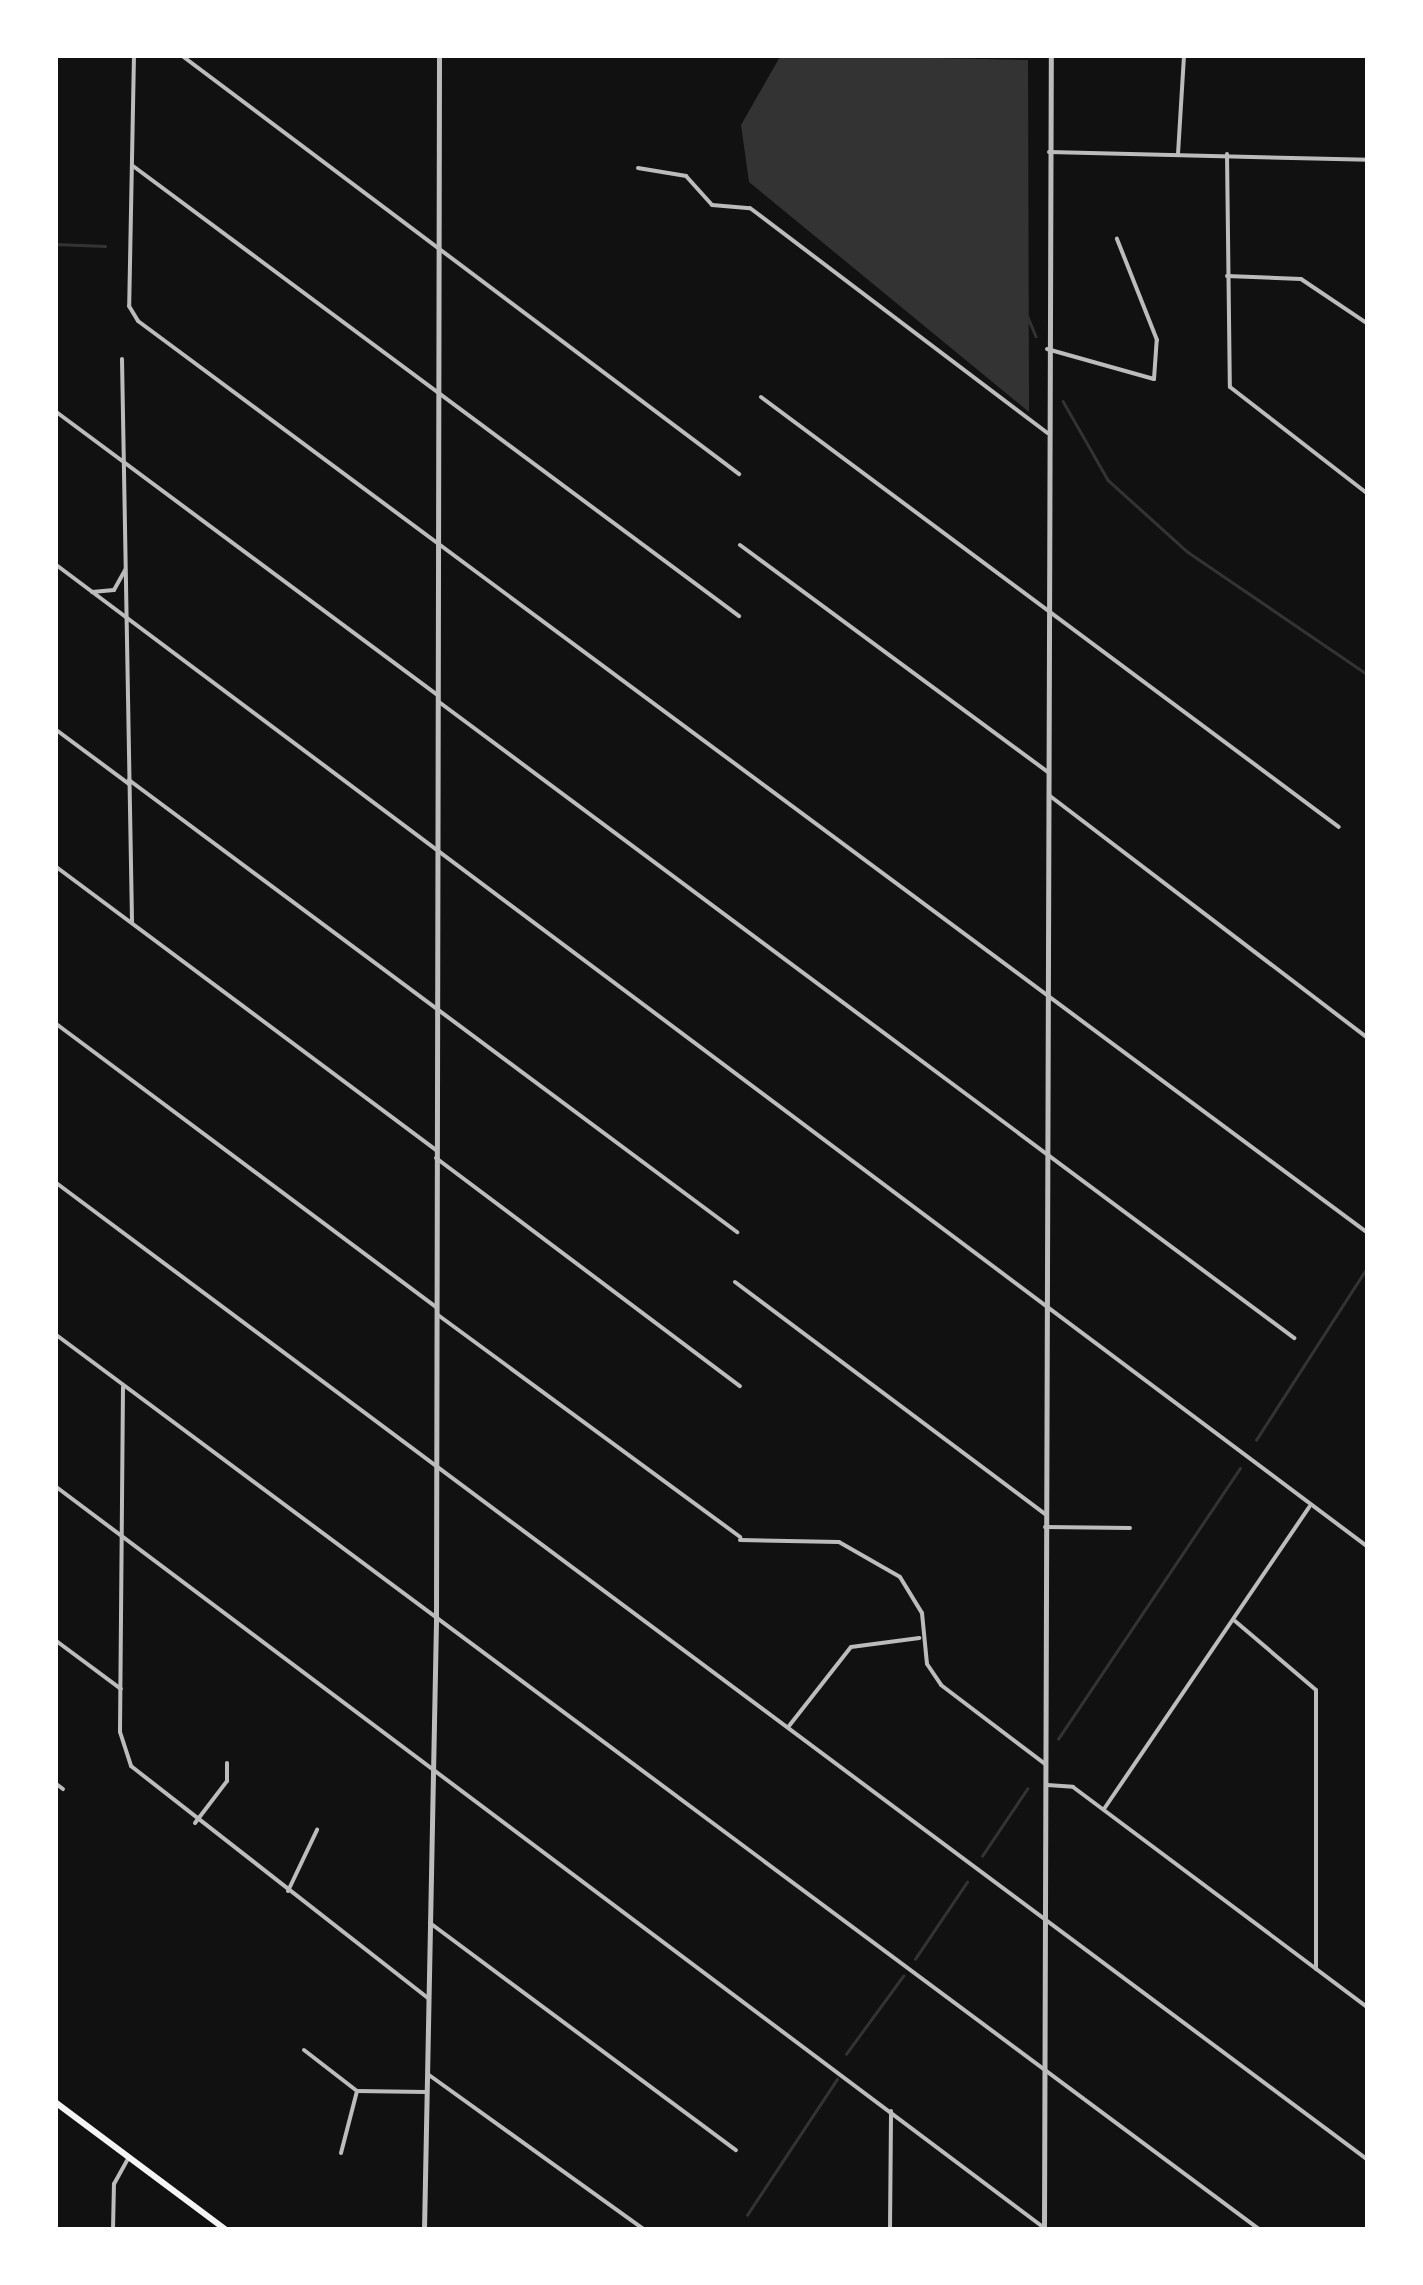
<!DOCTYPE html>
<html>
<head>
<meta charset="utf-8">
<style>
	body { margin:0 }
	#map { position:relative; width:1423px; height:2285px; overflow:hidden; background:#111; font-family:Roboto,sans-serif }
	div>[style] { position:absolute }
	.water>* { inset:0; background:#333 }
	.stream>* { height:2.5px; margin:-1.25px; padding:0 1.25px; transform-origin:1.25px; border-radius:1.25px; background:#333 }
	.minor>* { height:4px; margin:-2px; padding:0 2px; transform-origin:2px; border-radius:2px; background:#bcbcbc }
	.tertiary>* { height:5px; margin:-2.5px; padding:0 2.5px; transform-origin:2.5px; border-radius:2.5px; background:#bcbcbc }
	.primary>* { height:6px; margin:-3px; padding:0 3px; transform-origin:3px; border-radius:3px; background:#f5f5f5 }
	span { translate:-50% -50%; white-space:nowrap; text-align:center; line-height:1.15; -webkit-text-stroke:8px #fff; paint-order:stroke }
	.frame { position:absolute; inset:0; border:58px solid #fff; pointer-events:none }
</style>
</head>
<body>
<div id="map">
	<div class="water">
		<div style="clip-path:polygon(781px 55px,1028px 60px,1029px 412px,749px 182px,741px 125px)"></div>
	</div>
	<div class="stream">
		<div style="left:55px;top:244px;width:50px;rotate:2.3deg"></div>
		<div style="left:1027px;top:315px;width:23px;rotate:67deg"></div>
		<div style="left:1063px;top:401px;width:91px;rotate:60.3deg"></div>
		<div style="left:1108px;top:480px;width:108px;rotate:42deg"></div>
		<div style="left:1188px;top:552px;width:218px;rotate:34.3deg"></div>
		<div style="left:1256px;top:1440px;width:207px;rotate:-57.2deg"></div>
		<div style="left:1058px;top:1739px;width:326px;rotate:-56.1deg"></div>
		<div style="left:982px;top:1856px;width:81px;rotate:-56.1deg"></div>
		<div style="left:915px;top:1959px;width:93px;rotate:-56deg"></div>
		<div style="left:846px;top:2054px;width:97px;rotate:-53.8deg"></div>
		<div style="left:747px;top:2215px;width:163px;rotate:-56.5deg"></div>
	</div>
	<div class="minor">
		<div style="left:134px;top:55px;width:251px;rotate:91.1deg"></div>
		<div style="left:129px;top:306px;width:17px;rotate:59deg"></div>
		<div style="left:138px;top:321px;width:1528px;rotate:36.56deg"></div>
		<div style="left:181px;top:55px;width:698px;rotate:36.9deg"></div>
		<div style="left:1049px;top:152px;width:319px;rotate:1.4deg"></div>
		<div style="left:1178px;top:154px;width:99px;rotate:-86.5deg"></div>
		<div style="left:1227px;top:154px;width:233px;rotate:89.3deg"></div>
		<div style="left:1230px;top:387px;width:175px;rotate:37.8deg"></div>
		<div style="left:133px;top:166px;width:755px;rotate:36.6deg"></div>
		<div style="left:638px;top:168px;width:49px;rotate:9.5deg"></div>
		<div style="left:686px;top:176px;width:39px;rotate:48deg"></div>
		<div style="left:712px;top:205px;width:38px;rotate:5deg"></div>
		<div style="left:750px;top:208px;width:373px;rotate:37.1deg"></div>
		<div style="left:1227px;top:276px;width:74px;rotate:2.3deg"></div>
		<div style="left:1301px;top:279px;width:81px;rotate:33.9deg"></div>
		<div style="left:1047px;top:349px;width:111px;rotate:15.7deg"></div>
		<div style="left:1154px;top:379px;width:39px;rotate:-86deg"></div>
		<div style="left:1157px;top:340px;width:109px;rotate:-111.6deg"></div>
		<div style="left:122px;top:359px;width:563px;rotate:88.98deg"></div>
		<div style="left:761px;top:397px;width:720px;rotate:36.65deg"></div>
		<div style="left:55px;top:411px;width:475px;rotate:36.6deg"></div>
		<div style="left:740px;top:545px;width:384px;rotate:36.4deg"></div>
		<div style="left:55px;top:564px;width:1640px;rotate:36.82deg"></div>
		<div style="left:92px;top:592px;width:22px;rotate:-5deg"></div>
		<div style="left:114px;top:590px;width:23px;rotate:-61deg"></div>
		<div style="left:439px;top:702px;width:1066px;rotate:36.64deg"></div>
		<div style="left:55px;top:729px;width:92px;rotate:36.6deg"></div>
		<div style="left:129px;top:780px;width:758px;rotate:36.63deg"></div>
		<div style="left:1050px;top:796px;width:400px;rotate:37.3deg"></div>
		<div style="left:55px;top:866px;width:475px;rotate:36.7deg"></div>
		<div style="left:55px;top:1023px;width:475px;rotate:36.7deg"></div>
		<div style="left:436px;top:1158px;width:380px;rotate:36.9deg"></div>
		<div style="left:55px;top:1182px;width:1637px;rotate:36.68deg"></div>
		<div style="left:735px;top:1282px;width:387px;rotate:36.8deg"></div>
		<div style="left:438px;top:1315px;width:375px;rotate:36.3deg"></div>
		<div style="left:55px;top:1334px;width:1502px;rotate:36.63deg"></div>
		<div style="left:123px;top:1387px;width:345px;rotate:90.5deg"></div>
		<div style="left:120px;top:1732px;width:36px;rotate:72deg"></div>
		<div style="left:131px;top:1766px;width:378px;rotate:38deg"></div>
		<div style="left:55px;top:1486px;width:1240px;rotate:36.87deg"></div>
		<div style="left:1045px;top:1527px;width:85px;rotate:0.7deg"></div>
		<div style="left:740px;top:1540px;width:99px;rotate:1.2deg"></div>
		<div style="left:839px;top:1542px;width:70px;rotate:29.8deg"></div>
		<div style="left:900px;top:1577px;width:42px;rotate:58.6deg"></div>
		<div style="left:922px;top:1613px;width:51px;rotate:84.4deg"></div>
		<div style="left:927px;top:1664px;width:25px;rotate:56deg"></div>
		<div style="left:941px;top:1685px;width:131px;rotate:37.2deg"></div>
		<div style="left:1235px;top:1621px;width:106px;rotate:40.4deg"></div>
		<div style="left:1316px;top:1690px;width:279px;rotate:90deg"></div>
		<div style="left:55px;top:1640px;width:82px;rotate:36.6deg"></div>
		<div style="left:789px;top:1726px;width:100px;rotate:-51.9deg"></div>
		<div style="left:851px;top:1647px;width:69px;rotate:-7.5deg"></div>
		<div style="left:55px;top:1783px;width:10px;rotate:37deg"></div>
		<div style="left:1047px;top:1785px;width:26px;rotate:4deg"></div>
		<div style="left:1073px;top:1787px;width:369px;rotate:36.8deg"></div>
		<div style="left:1104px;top:1809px;width:365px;rotate:-55.8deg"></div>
		<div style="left:195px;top:1823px;width:53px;rotate:-52.7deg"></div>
		<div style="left:227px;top:1781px;width:18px;rotate:-90deg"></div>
		<div style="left:288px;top:1891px;width:68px;rotate:-64.6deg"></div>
		<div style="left:430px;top:1923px;width:381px;rotate:36.6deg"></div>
		<div style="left:304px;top:2050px;width:67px;rotate:37.7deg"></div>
		<div style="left:357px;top:2091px;width:69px;rotate:0.8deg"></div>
		<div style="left:429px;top:2075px;width:266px;rotate:35.7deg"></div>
		<div style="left:341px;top:2153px;width:64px;rotate:-75.5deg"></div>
		<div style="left:113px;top:2230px;width:46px;rotate:-88.8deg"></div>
		<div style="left:114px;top:2184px;width:29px;rotate:-61deg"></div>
		<div style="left:890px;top:2230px;width:119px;rotate:-89.5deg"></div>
	</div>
	<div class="tertiary">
		<div style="left:424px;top:2230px;width:611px;rotate:-88.87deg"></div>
		<div style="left:436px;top:1619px;width:1564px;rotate:-89.89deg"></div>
		<div style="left:1044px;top:2230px;width:2175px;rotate:-89.82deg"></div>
	</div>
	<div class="primary">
		<div style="left:55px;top:2102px;width:214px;rotate:36.8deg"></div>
	</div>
	<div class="frame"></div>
</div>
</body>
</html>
